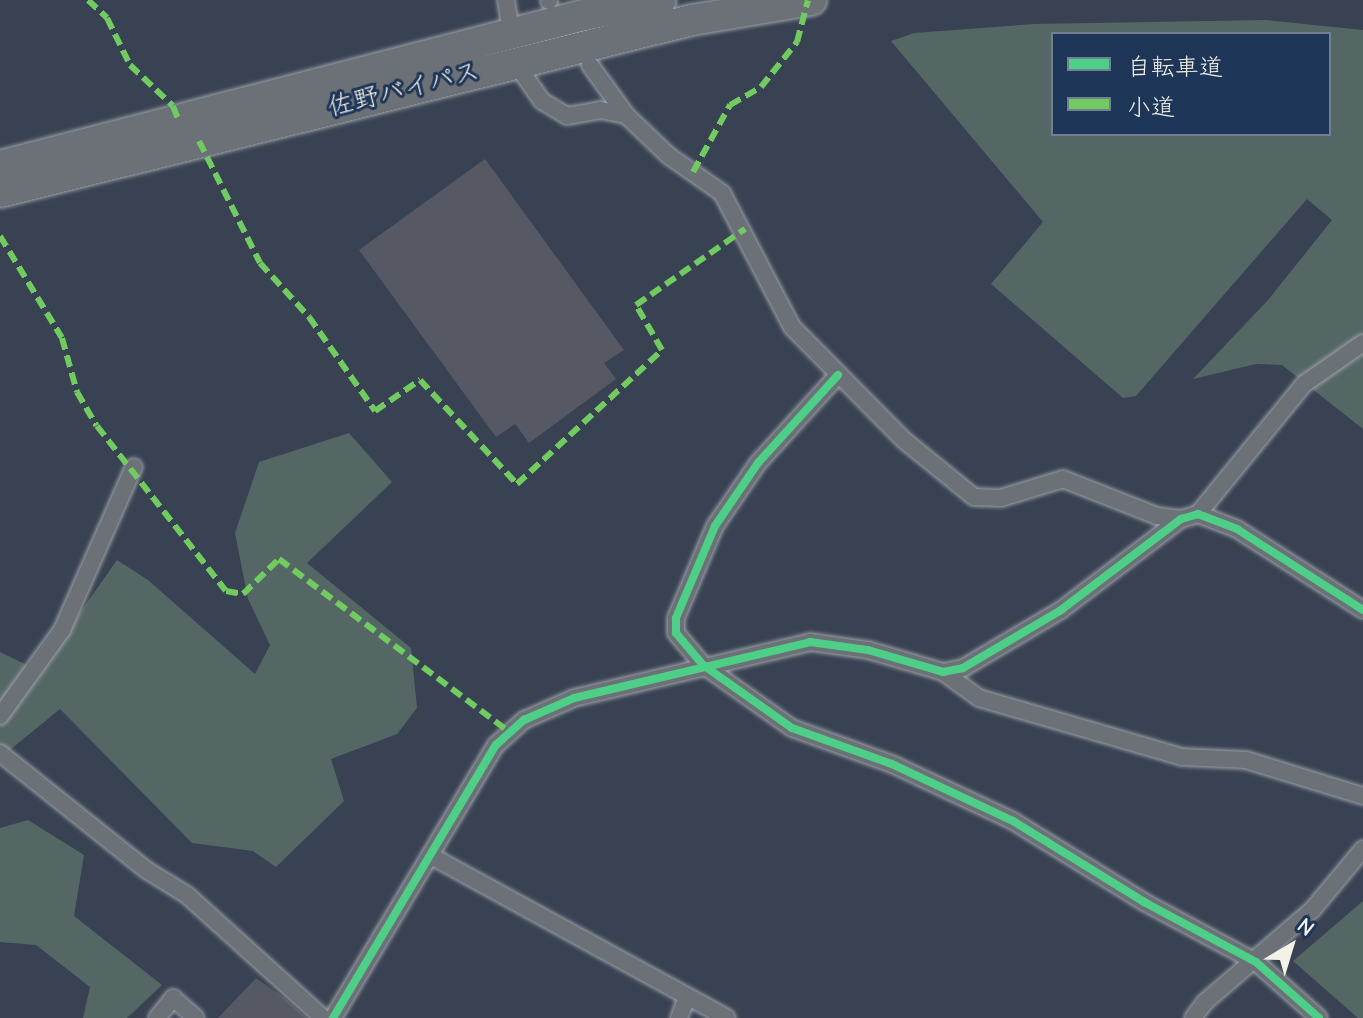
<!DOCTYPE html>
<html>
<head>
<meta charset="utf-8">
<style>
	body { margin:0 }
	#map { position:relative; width:1363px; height:1018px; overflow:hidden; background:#384252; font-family:"Comic Neue","Klee One",sans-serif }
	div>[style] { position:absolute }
	.green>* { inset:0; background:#546765 }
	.building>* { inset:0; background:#565964 }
	.roads { filter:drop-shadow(0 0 2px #9da1a7) drop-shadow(0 0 2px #9da1a7) }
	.street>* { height:16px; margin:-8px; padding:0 8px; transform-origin:8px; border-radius:8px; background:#6c7177 }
	.highway>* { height:30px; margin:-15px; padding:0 15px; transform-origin:15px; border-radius:15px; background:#6c7177 }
	.quiet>* { height:6px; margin-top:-3px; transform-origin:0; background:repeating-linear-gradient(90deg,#71cb61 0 12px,transparent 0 18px) }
	.cycleway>* { height:8px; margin:-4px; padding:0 4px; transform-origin:4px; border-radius:4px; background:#4dcf88 }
	span { translate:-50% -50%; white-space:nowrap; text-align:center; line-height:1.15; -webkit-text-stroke:6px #1d3557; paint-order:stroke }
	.street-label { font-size:26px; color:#f4f1e8 }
	.legend { position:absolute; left:1051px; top:32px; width:280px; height:104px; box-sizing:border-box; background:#1d3557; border:2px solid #738091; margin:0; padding:10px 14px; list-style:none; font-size:24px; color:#f4f1e8 }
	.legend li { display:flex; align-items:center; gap:16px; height:40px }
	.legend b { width:40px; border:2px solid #738091 }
	.north { position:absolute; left:1251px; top:906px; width:80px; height:80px; -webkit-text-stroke:6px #1d3557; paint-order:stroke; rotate:38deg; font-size:22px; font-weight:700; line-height:32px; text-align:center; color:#f4f1e8 }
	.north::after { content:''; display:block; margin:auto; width:28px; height:36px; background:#f4f1e8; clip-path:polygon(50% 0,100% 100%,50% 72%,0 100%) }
</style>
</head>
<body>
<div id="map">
	<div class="green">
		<div style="clip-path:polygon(evenodd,1266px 20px,1363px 30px,1363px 429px,1282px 365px,1256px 364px,1193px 379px,1268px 300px,1332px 220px,1307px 199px,1136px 396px,1123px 398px,991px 284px,1043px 222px,891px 41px,914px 33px,1034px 24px,1266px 20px,1053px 34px,1329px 34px,1329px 134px,1053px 134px,1053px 34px)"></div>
		<div style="clip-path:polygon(349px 433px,392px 482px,307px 563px,411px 648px,417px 708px,397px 734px,331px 759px,344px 801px,276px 867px,253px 851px,192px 843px,60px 709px,0 758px,0 652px,39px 671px,117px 560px,148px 580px,255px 674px,270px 645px,248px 599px,235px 533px,259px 462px)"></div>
		<div style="clip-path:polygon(28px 820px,84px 855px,74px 916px,162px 985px,127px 1018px,83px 1018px,90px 987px,36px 945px,0 942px,0 828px)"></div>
		<div style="clip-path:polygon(1363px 901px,1363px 1018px,1358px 1018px,1293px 961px)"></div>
	</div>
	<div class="building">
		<div style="clip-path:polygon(485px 159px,624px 350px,604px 363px,616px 379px,529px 443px,515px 424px,496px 437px,359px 250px)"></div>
		<div style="clip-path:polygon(256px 978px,286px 999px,307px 1018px,218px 1018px)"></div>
	</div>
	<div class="roads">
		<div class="street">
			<div style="left:506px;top:0;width:38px;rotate:81deg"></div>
			<div style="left:549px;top:0;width:1px;rotate:90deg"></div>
			<div style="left:514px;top:61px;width:49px;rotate:55deg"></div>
			<div style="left:542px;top:101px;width:29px;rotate:31deg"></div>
			<div style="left:567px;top:116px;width:34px;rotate:-10deg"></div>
			<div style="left:600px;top:110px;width:26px;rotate:11deg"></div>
			<div style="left:626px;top:115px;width:59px;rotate:43.6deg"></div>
			<div style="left:669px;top:156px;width:65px;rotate:34.9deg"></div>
			<div style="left:722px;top:193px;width:151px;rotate:62.4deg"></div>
			<div style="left:792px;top:327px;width:161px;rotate:45.3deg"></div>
			<div style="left:905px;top:441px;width:89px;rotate:39.1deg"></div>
			<div style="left:974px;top:497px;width:27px;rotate:2deg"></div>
			<div style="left:1001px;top:498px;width:65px;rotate:-17deg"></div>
			<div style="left:1063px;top:479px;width:101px;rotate:21.5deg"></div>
			<div style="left:1157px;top:516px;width:24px;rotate:7deg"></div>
			<div style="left:590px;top:65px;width:62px;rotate:54.2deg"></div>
			<div style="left:838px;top:375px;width:119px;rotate:132.3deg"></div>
			<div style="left:758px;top:463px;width:76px;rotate:124.3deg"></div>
			<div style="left:715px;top:526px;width:100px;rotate:113deg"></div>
			<div style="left:676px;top:618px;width:15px;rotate:90deg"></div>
			<div style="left:676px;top:633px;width:42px;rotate:49.8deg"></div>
			<div style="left:703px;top:665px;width:109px;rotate:35.3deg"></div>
			<div style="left:792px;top:728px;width:106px;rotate:19.8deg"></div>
			<div style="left:892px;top:764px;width:134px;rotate:25.2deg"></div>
			<div style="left:1013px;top:821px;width:154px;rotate:31.7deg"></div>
			<div style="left:1144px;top:902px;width:127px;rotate:28.2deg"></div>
			<div style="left:1256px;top:962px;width:84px;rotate:41.6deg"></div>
			<div style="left:1198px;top:514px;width:168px;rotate:-50.8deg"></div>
			<div style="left:1304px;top:384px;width:72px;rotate:-34.8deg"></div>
			<div style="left:943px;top:672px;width:44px;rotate:35.8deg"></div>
			<div style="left:979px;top:698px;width:211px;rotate:16.2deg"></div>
			<div style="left:1182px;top:757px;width:64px;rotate:2.7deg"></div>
			<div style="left:1246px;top:760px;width:122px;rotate:17.1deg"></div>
			<div style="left:0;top:716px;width:106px;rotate:-54.2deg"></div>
			<div style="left:62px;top:630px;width:178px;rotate:-66.2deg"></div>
			<div style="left:0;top:753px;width:189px;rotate:38.6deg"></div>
			<div style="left:148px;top:871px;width:46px;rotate:31.6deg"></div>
			<div style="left:187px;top:895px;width:183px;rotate:42.1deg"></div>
			<div style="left:433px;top:857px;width:335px;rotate:28.7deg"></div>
			<div style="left:157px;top:1018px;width:26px;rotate:-51deg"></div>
			<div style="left:173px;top:998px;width:30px;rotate:41deg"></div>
			<div style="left:333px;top:1018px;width:318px;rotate:-59.2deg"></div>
			<div style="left:496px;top:745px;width:38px;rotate:-42deg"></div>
			<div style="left:524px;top:720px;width:55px;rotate:-23.7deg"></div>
			<div style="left:574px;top:698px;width:243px;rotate:-13.3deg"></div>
			<div style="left:810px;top:642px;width:59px;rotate:7.9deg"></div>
			<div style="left:868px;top:650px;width:78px;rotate:16.3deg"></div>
			<div style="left:943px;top:672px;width:20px;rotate:-11deg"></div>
			<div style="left:963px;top:668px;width:114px;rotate:-30.6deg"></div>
			<div style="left:1061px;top:610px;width:151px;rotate:-37.2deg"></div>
			<div style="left:1181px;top:519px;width:18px;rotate:-16deg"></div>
			<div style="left:1198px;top:514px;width:42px;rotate:21deg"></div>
			<div style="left:1237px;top:529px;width:150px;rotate:32.7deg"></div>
			<div style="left:679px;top:1018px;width:22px;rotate:-69deg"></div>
			<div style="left:1193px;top:1018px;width:20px;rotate:-53deg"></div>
			<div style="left:1205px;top:1002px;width:143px;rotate:-40.7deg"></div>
			<div style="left:1313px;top:909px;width:78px;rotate:-50.2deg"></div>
		</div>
		<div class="highway">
			<div style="left:0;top:166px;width:603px;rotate:-14.5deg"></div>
			<div style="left:584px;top:15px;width:78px;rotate:-11deg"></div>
			<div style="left:0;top:192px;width:713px;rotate:-13.96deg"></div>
			<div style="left:692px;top:20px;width:121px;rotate:-9.5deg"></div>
		</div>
	</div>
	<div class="quiet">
		<div style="left:88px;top:0;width:26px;rotate:43deg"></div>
		<div style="left:107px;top:18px;width:52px;rotate:63.9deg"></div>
		<div style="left:130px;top:65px;width:59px;rotate:43.6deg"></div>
		<div style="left:173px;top:106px;width:14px;rotate:69deg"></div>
		<div style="left:199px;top:141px;width:136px;rotate:63.4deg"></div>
		<div style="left:260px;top:263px;width:73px;rotate:47.8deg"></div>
		<div style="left:309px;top:317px;width:115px;rotate:54.9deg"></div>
		<div style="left:375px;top:411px;width:55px;rotate:-34.6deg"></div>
		<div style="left:420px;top:380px;width:142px;rotate:47deg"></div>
		<div style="left:517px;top:484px;width:197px;rotate:-42.7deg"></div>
		<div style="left:662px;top:350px;width:52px;rotate:-120deg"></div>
		<div style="left:636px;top:305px;width:133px;rotate:-34.9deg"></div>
		<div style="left:693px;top:172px;width:77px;rotate:-61.1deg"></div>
		<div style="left:730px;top:105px;width:36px;rotate:-30deg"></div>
		<div style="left:761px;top:87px;width:58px;rotate:-51.3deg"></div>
		<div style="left:797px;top:42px;width:43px;rotate:-75.3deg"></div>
		<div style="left:0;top:236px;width:119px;rotate:58.7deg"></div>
		<div style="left:62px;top:338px;width:56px;rotate:74.5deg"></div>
		<div style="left:77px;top:392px;width:39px;rotate:60deg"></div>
		<div style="left:97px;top:426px;width:209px;rotate:52deg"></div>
		<div style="left:226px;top:591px;width:17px;rotate:10deg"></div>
		<div style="left:243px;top:594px;width:50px;rotate:-44.2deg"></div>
		<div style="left:279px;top:559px;width:288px;rotate:36.9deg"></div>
	</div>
	<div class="cycleway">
		<div style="left:838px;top:375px;width:119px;rotate:132.3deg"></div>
		<div style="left:758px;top:463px;width:76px;rotate:124.3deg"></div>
		<div style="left:715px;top:526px;width:100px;rotate:113deg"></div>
		<div style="left:676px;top:618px;width:15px;rotate:90deg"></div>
		<div style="left:676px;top:633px;width:42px;rotate:49.8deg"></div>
		<div style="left:703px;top:665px;width:109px;rotate:35.3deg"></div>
		<div style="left:792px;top:728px;width:106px;rotate:19.8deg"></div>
		<div style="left:892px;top:764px;width:134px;rotate:25.2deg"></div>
		<div style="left:1013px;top:821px;width:154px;rotate:31.7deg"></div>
		<div style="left:1144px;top:902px;width:127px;rotate:28.2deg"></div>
		<div style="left:1256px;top:962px;width:84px;rotate:41.6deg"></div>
		<div style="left:333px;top:1018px;width:318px;rotate:-59.2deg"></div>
		<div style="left:496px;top:745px;width:38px;rotate:-42deg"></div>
		<div style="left:524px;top:720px;width:55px;rotate:-23.7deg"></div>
		<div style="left:574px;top:698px;width:243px;rotate:-13.3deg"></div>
		<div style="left:810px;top:642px;width:59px;rotate:7.9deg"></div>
		<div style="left:868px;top:650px;width:78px;rotate:16.3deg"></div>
		<div style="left:943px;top:672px;width:20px;rotate:-11deg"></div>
		<div style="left:963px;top:668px;width:114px;rotate:-30.6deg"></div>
		<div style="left:1061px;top:610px;width:151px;rotate:-37.2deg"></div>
		<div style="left:1181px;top:519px;width:18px;rotate:-16deg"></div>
		<div style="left:1198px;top:514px;width:42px;rotate:21deg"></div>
		<div style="left:1237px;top:529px;width:150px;rotate:32.7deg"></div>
	</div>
	<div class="street-label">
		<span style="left:404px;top:90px;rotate:-14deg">佐野バイパス</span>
	</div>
	<ul class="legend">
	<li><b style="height:10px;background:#4dcf88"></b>自転車道</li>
	<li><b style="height:10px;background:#71cb61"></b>小道</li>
	</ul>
	<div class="north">N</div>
</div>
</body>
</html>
